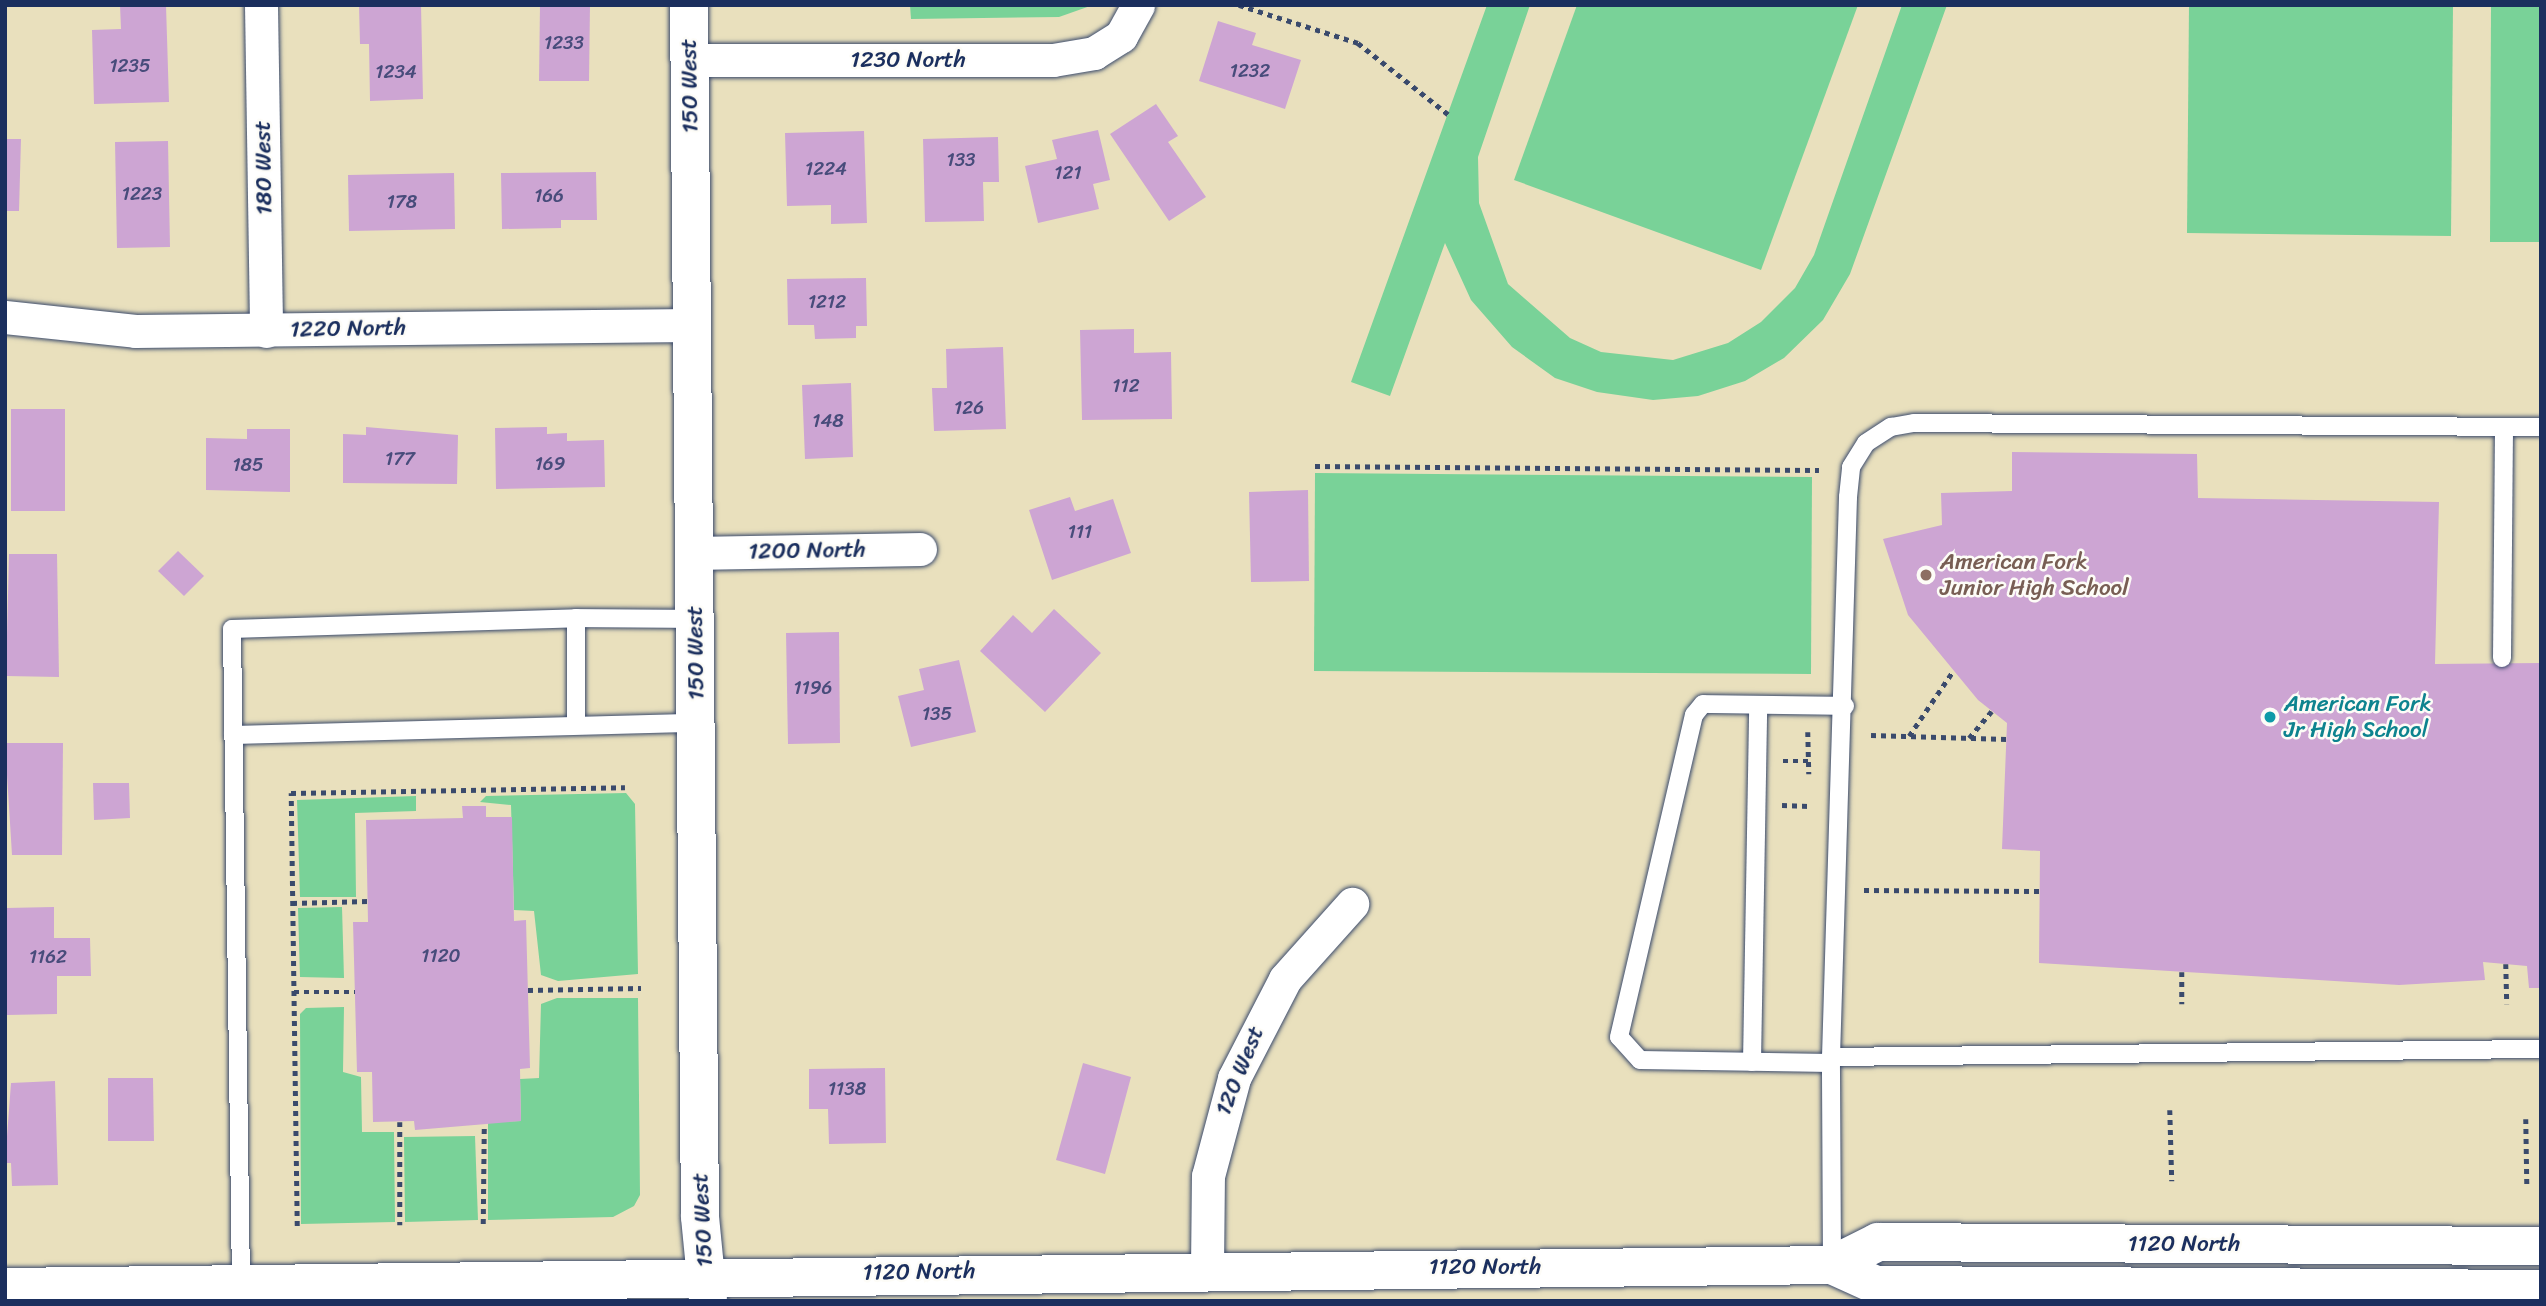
<!DOCTYPE html>
<html>
<head>
<meta charset="utf-8">
<style>
	body { margin:0 }
	#map { position:relative; width:2546px; height:1306px; overflow:hidden; background:#e9e0bd; font-family:Sriracha,sans-serif }
	div>[style] { position:absolute }
	.green>* { inset:0; background:#79d298 }
	.building>* { inset:0; background:#cda5d3 }
	.path>* { height:4.5px; margin-top:-2.25px; transform-origin:0; background:repeating-linear-gradient(90deg,#3a4a6c 0 5px,transparent 0 10px) }
	.roads { filter:drop-shadow(0 0 2px #3a4a6c) drop-shadow(0 0 2px #3a4a6c) }
	.service>* { height:18px; margin:-9px; padding:0 9px; transform-origin:9px; border-radius:9px; background:#fff }
	.minor>* { height:33px; margin:-16.5px; padding:0 16.5px; transform-origin:16.5px; border-radius:16.5px; background:#fff }
	.tertiary>* { height:38px; margin:-19px; padding:0 19px; transform-origin:19px; border-radius:19px; background:#fff }
	.dots>* { width:19px; height:19px; translate:-50% -50%; box-sizing:border-box; border:4px solid #fdfcf7; border-radius:50% }
	span { translate:-50% -50%; white-space:nowrap; text-align:center; line-height:1.15; -webkit-text-stroke:5px #fdfcf7; paint-order:stroke }
	.number-label { font-size:19px; color:#484c7b }
	.number-label span { -webkit-text-stroke-width:0 }
	.street-label { font-size:23px; color:#1b2f5e }
	.education-label { font-size:23px; color:#785e54 }
	.left { translate:0 -50%; text-align:left }
	.culture-label { font-size:23px; color:#0d838f }
	.frame { position:absolute; inset:0; border:7px solid #1b2f5e; pointer-events:none }
</style>
</head>
<body>
<div id="map">
	<div class="green">
		<div style="clip-path:polygon(910px 5px,1093px 5px,1059px 17px,911px 19px)"></div>
		<div style="clip-path:polygon(1487px 5px,1530px 5px,1478px 157px,1479px 203px,1508px 284px,1570px 338px,1601px 352px,1673px 360px,1728px 343px,1761px 322px,1795px 288px,1814px 255px,1902px 5px,1947px 5px,1850px 274px,1823px 320px,1784px 358px,1745px 381px,1698px 396px,1653px 400px,1597px 392px,1555px 378px,1512px 347px,1471px 300px,1445px 243px,1390px 396px,1351px 382px)"></div>
		<div style="clip-path:polygon(1577px 5px,1858px 5px,1761px 270px,1514px 180px)"></div>
		<div style="clip-path:polygon(2189px 5px,2453px 5px,2451px 236px,2187px 233px)"></div>
		<div style="clip-path:polygon(2491px 5px,2541px 5px,2541px 242px,2490px 242px)"></div>
		<div style="clip-path:polygon(1315px 473px,1812px 477px,1811px 674px,1314px 671px)"></div>
		<div style="clip-path:polygon(626px 793px,635px 804px,638px 974px,558px 981px,541px 975px,534px 911px,514px 910px,511px 805px,480px 802px,486px 796px)"></div>
		<div style="clip-path:polygon(416px 796px,416px 811px,355px 813px,356px 897px,300px 897px,297px 800px)"></div>
		<div style="clip-path:polygon(342px 907px,344px 978px,300px 977px,298px 908px)"></div>
		<div style="clip-path:polygon(557px 998px,638px 998px,640px 1195px,634px 1206px,613px 1217px,488px 1220px,488px 1122px,521px 1121px,520px 1079px,539px 1078px,541px 1004px)"></div>
		<div style="clip-path:polygon(344px 1007px,343px 1072px,361px 1077px,362px 1132px,394px 1132px,395px 1222px,301px 1224px,300px 1014px,306px 1008px)"></div>
		<div style="clip-path:polygon(475px 1136px,478px 1220px,405px 1222px,404px 1137px)"></div>
	</div>
	<div class="building">
		<div style="clip-path:polygon(120px 5px,166px 5px,169px 102px,94px 104px,92px 30px,121px 29px)"></div>
		<div style="clip-path:polygon(359px 5px,421px 5px,423px 99px,370px 101px,369px 44px,360px 44px)"></div>
		<div style="clip-path:polygon(540px 5px,590px 5px,589px 81px,539px 81px)"></div>
		<div style="clip-path:polygon(1218px 21px,1256px 33px,1252px 45px,1301px 60px,1285px 109px,1199px 81px)"></div>
		<div style="clip-path:polygon(1156px 104px,1178px 136px,1168px 142px,1206px 197px,1169px 221px,1110px 134px)"></div>
		<div style="clip-path:polygon(1098px 130px,1110px 180px,1093px 184px,1099px 209px,1038px 223px,1025px 166px,1057px 159px,1052px 140px)"></div>
		<div style="clip-path:polygon(864px 131px,867px 223px,831px 224px,831px 205px,787px 206px,785px 133px)"></div>
		<div style="clip-path:polygon(998px 137px,999px 182px,983px 182px,984px 221px,925px 222px,923px 139px)"></div>
		<div style="clip-path:polygon(5px 139px,21px 139px,19px 211px,5px 211px)"></div>
		<div style="clip-path:polygon(168px 141px,170px 247px,117px 248px,115px 142px)"></div>
		<div style="clip-path:polygon(596px 172px,597px 220px,561px 220px,561px 228px,502px 229px,501px 173px)"></div>
		<div style="clip-path:polygon(454px 173px,455px 229px,349px 231px,348px 175px)"></div>
		<div style="clip-path:polygon(866px 278px,867px 326px,856px 326px,856px 338px,815px 339px,814px 325px,788px 325px,787px 279px)"></div>
		<div style="clip-path:polygon(1134px 329px,1134px 353px,1171px 352px,1172px 419px,1082px 420px,1080px 330px)"></div>
		<div style="clip-path:polygon(1003px 347px,1006px 429px,934px 431px,932px 388px,947px 388px,946px 349px)"></div>
		<div style="clip-path:polygon(851px 383px,853px 457px,805px 459px,802px 385px)"></div>
		<div style="clip-path:polygon(11px 409px,65px 409px,65px 511px,11px 511px)"></div>
		<div style="clip-path:polygon(366px 427px,458px 435px,457px 484px,343px 483px,343px 434px,366px 435px)"></div>
		<div style="clip-path:polygon(547px 427px,547px 434px,567px 433px,567px 441px,604px 440px,605px 487px,496px 489px,495px 428px)"></div>
		<div style="clip-path:polygon(247px 429px,290px 429px,290px 492px,206px 490px,206px 438px,247px 439px)"></div>
		<div style="clip-path:polygon(2012px 452px,2197px 454px,2198px 498px,2439px 502px,2435px 664px,2541px 663px,2541px 988px,2529px 988px,2527px 966px,2483px 962px,2485px 980px,2399px 985px,2039px 963px,2040px 851px,2002px 849px,2007px 723px,1978px 700px,1908px 615px,1883px 539px,1942px 525px,1941px 493px,2012px 491px)"></div>
		<div style="clip-path:polygon(1308px 490px,1309px 581px,1251px 582px,1249px 492px)"></div>
		<div style="clip-path:polygon(1070px 497px,1075px 511px,1113px 499px,1131px 553px,1052px 580px,1029px 510px)"></div>
		<div style="clip-path:polygon(178px 551px,204px 576px,184px 596px,158px 571px)"></div>
		<div style="clip-path:polygon(9px 554px,57px 554px,59px 677px,6px 676px)"></div>
		<div style="clip-path:polygon(1054px 609px,1101px 653px,1045px 712px,980px 651px,1013px 615px,1032px 633px)"></div>
		<div style="clip-path:polygon(839px 632px,840px 743px,788px 744px,786px 633px)"></div>
		<div style="clip-path:polygon(959px 660px,976px 732px,911px 747px,898px 696px,924px 690px,919px 669px)"></div>
		<div style="clip-path:polygon(5px 743px,63px 743px,62px 855px,12px 855px)"></div>
		<div style="clip-path:polygon(93px 783px,129px 783px,130px 818px,94px 820px)"></div>
		<div style="clip-path:polygon(462px 806px,486px 806px,486px 817px,512px 817px,514px 921px,526px 920px,530px 1068px,520px 1069px,521px 1121px,415px 1130px,414px 1121px,373px 1122px,372px 1072px,357px 1072px,353px 922px,368px 922px,366px 820px,463px 818px)"></div>
		<div style="clip-path:polygon(54px 907px,54px 938px,90px 938px,91px 976px,57px 976px,57px 1014px,7px 1015px,6px 908px)"></div>
		<div style="clip-path:polygon(1083px 1063px,1131px 1077px,1105px 1174px,1056px 1160px)"></div>
		<div style="clip-path:polygon(885px 1068px,886px 1143px,829px 1144px,828px 1109px,809px 1109px,809px 1069px)"></div>
		<div style="clip-path:polygon(108px 1078px,153px 1078px,154px 1141px,108px 1141px)"></div>
		<div style="clip-path:polygon(55px 1081px,58px 1185px,12px 1186px,11px 1163px,5px 1163px,11px 1083px)"></div>
	</div>
	<div class="path">
		<div style="left:1239px;top:5px;width:125px;rotate:17.7deg"></div>
		<div style="left:1358px;top:43px;width:115px;rotate:38.3deg"></div>
		<div style="left:1315px;top:466px;width:504px;rotate:0.45deg"></div>
		<div style="left:1808px;top:732px;width:42px;rotate:88.6deg"></div>
		<div style="left:1871px;top:735px;width:136px;rotate:1.7deg"></div>
		<div style="left:1909px;top:736px;width:78px;rotate:-55.9deg"></div>
		<div style="left:1969px;top:738px;width:35px;rotate:-50deg"></div>
		<div style="left:1783px;top:761px;width:29px"></div>
		<div style="left:1782px;top:805px;width:27px;rotate:2deg"></div>
		<div style="left:1864px;top:890px;width:176px;rotate:0.3deg"></div>
		<div style="left:292px;top:903px;width:76px;rotate:-1.5deg"></div>
		<div style="left:2506px;top:964px;width:40px;rotate:88.6deg"></div>
		<div style="left:2182px;top:972px;width:32px;rotate:90deg"></div>
		<div style="left:528px;top:990px;width:113px;rotate:-1deg"></div>
		<div style="left:294px;top:992px;width:61px"></div>
		<div style="left:2170px;top:1110px;width:71px;rotate:88.4deg"></div>
		<div style="left:2526px;top:1119px;width:65px;rotate:89.1deg"></div>
		<div style="left:400px;top:1122px;width:103px;rotate:90deg"></div>
		<div style="left:483px;top:1224px;width:96px;rotate:-89.4deg"></div>
		<div style="left:297px;top:1226px;width:433px;rotate:-90.8deg"></div>
		<div style="left:291px;top:793px;width:334px;rotate:-1deg"></div>
	</div>
	<div class="roads">
		<div class="service">
			<div style="left:576px;top:618px;width:119px;rotate:0.5deg"></div>
			<div style="left:2502px;top:658px;width:231px;rotate:-89.5deg"></div>
			<div style="left:233px;top:735px;width:464px;rotate:-1.5deg"></div>
			<div style="left:1831px;top:1057px;width:710px;rotate:-0.65deg"></div>
			<div style="left:1752px;top:1062px;width:357px;rotate:-89deg"></div>
			<div style="left:1831px;top:1063px;width:191px;rotate:-179.1deg"></div>
			<div style="left:1640px;top:1060px;width:31px;rotate:-132deg"></div>
			<div style="left:1619px;top:1037px;width:331px;rotate:-76.9deg"></div>
			<div style="left:1694px;top:715px;width:14px;rotate:-51deg"></div>
			<div style="left:1703px;top:704px;width:142px;rotate:0.8deg"></div>
			<div style="left:1832px;top:1265px;width:208px;rotate:-90.3deg"></div>
			<div style="left:1831px;top:1057px;width:560px;rotate:-88.26deg"></div>
			<div style="left:1848px;top:497px;width:30px;rotate:-84deg"></div>
			<div style="left:1851px;top:467px;width:28px;rotate:-58deg"></div>
			<div style="left:1866px;top:443px;width:30px;rotate:-33deg"></div>
			<div style="left:1891px;top:427px;width:23px;rotate:-10deg"></div>
			<div style="left:1914px;top:423px;width:627px;rotate:0.37deg"></div>
			<div style="left:241px;top:1283px;width:654px;rotate:-90.79deg"></div>
			<div style="left:232px;top:629px;width:344px;rotate:-1.8deg"></div>
			<div style="left:576px;top:618px;width:106px;rotate:90deg"></div>
		</div>
		<div class="minor">
			<div style="left:261px;top:5px;width:326px;rotate:89.1deg"></div>
			<div style="left:690px;top:60px;width:363px"></div>
			<div style="left:1053px;top:60px;width:42px;rotate:-9.7deg"></div>
			<div style="left:1094px;top:53px;width:32px;rotate:-32deg"></div>
			<div style="left:1121px;top:36px;width:35px;rotate:-61deg"></div>
			<div style="left:5px;top:317px;width:131px;rotate:6.1deg"></div>
			<div style="left:135px;top:331px;width:557px;rotate:-0.62deg"></div>
			<div style="left:694px;top:553px;width:226px;rotate:-1deg"></div>
			<div style="left:1207px;top:1268px;width:92px;rotate:-89.4deg"></div>
			<div style="left:1208px;top:1176px;width:101px;rotate:-75.1deg"></div>
			<div style="left:1234px;top:1078px;width:111px;rotate:-62.7deg"></div>
			<div style="left:1285px;top:979px;width:101px;rotate:-48.2deg"></div>
		</div>
		<div class="tertiary">
			<div style="left:689px;top:5px;width:1212px;rotate:89.48deg"></div>
			<div style="left:700px;top:1217px;width:81px;rotate:84.4deg"></div>
			<div style="left:1832px;top:1265px;width:51px;rotate:-26.6deg"></div>
			<div style="left:1878px;top:1242px;width:663px;rotate:0.35deg"></div>
			<div style="left:5px;top:1287px;width:1827px;rotate:-0.69deg"></div>
			<div style="left:1832px;top:1265px;width:48px;rotate:24.4deg"></div>
			<div style="left:1876px;top:1285px;width:665px;rotate:0.34deg"></div>
		</div>
	</div>
	<div class="dots">
		<div style="left:1926px;top:575px;background:#8d6e63"></div>
		<div style="left:2270px;top:717px;background:#0f9aa8"></div>
	</div>
	<div class="number-label">
		<span style="left:564px;top:43px">1233</span>
		<span style="left:130px;top:66px">1235</span>
		<span style="left:1250px;top:71px">1232</span>
		<span style="left:396px;top:72px">1234</span>
		<span style="left:961px;top:160px">133</span>
		<span style="left:826px;top:169px">1224</span>
		<span style="left:1068px;top:173px">121</span>
		<span style="left:142px;top:194px">1223</span>
		<span style="left:549px;top:196px">166</span>
		<span style="left:402px;top:202px">178</span>
		<span style="left:827px;top:302px">1212</span>
		<span style="left:1126px;top:386px">112</span>
		<span style="left:969px;top:408px">126</span>
		<span style="left:828px;top:421px">148</span>
		<span style="left:400px;top:459px">177</span>
		<span style="left:550px;top:464px">169</span>
		<span style="left:248px;top:465px">185</span>
		<span style="left:1080px;top:532px">111</span>
		<span style="left:813px;top:688px">1196</span>
		<span style="left:937px;top:714px">135</span>
		<span style="left:441px;top:956px">1120</span>
		<span style="left:48px;top:957px">1162</span>
		<span style="left:847px;top:1089px">1138</span>
	</div>
	<div class="street-label">
		<span style="left:908px;top:60px">1230 North</span>
		<span style="left:690px;top:86px;rotate:-91deg">150 West</span>
		<span style="left:264px;top:168px;rotate:-91deg">180 West</span>
		<span style="left:348px;top:329px;rotate:-1deg">1220 North</span>
		<span style="left:807px;top:551px;rotate:-1deg">1200 North</span>
		<span style="left:696px;top:653px;rotate:-91deg">150 West</span>
		<span style="left:1240px;top:1071px;rotate:-68deg">120 West</span>
		<span style="left:703px;top:1220px;rotate:-93deg">150 West</span>
		<span style="left:2184px;top:1244px">1120 North</span>
		<span style="left:1485px;top:1267px">1120 North</span>
		<span style="left:919px;top:1272px;rotate:-1deg">1120 North</span>
	</div>
	<div class="education-label">
		<span class="left" style="left:1940px;top:575px">American Fork<br>Junior High School</span>
	</div>
	<div class="culture-label">
		<span class="left" style="left:2284px;top:717px">American Fork<br>Jr High School</span>
	</div>
	<div class="frame"></div>
</div>
</body>
</html>
